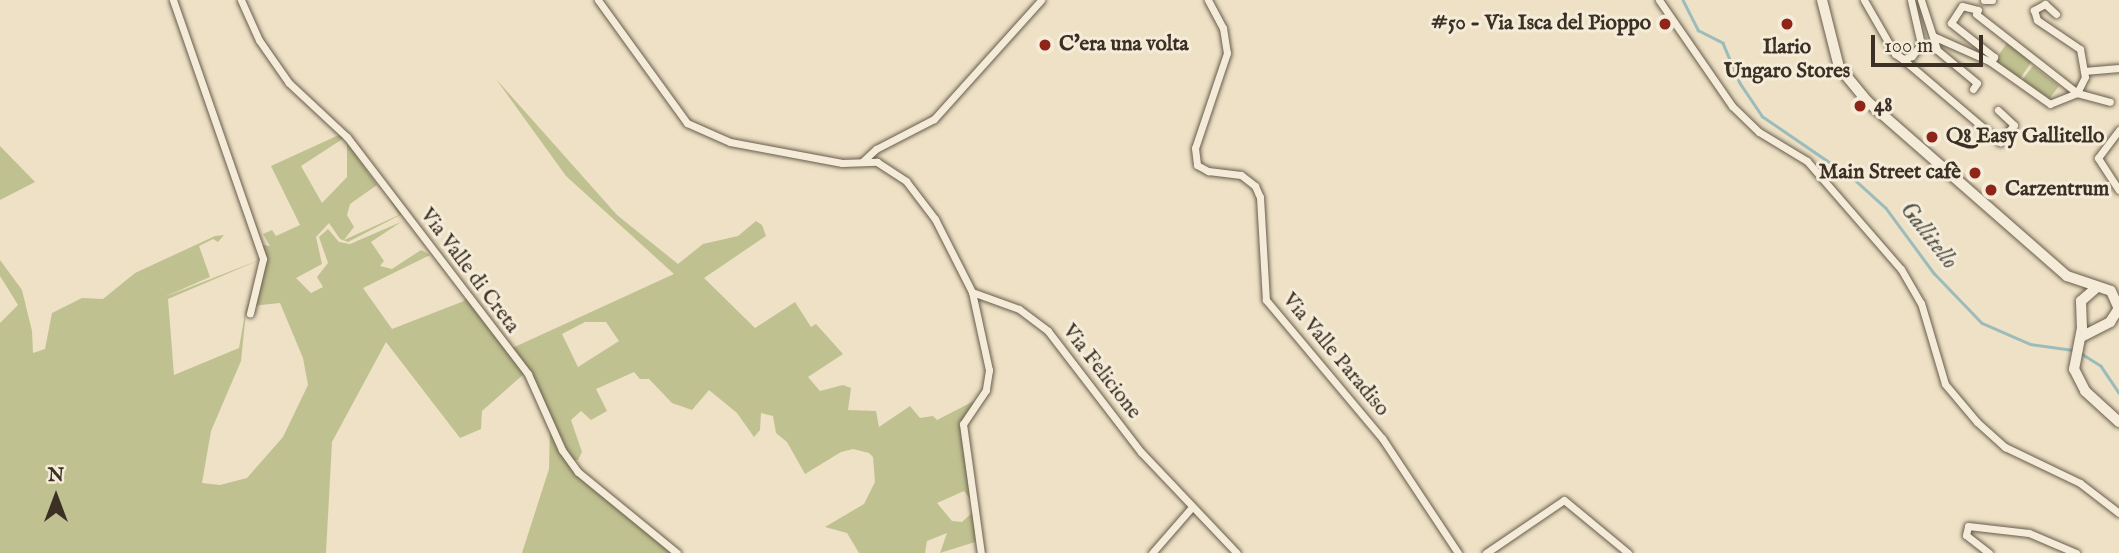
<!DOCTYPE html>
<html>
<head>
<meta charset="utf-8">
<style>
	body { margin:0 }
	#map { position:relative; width:2119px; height:553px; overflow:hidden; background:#eee1c5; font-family:"IM FELL English",serif }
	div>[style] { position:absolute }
	.green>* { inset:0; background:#c0c190 }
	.stream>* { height:2.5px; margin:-1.25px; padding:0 1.25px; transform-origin:1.25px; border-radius:1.25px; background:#9cbcbc }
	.roads { filter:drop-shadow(0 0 2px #685c4d) drop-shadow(0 0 2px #685c4d) }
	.street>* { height:7px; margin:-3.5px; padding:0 3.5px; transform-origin:3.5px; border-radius:3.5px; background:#f4ecd9 }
	.secondary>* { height:10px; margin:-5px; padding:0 5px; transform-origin:5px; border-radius:5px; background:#f4ecd9 }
	.dots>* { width:19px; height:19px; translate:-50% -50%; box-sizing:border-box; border:4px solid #f4ecd9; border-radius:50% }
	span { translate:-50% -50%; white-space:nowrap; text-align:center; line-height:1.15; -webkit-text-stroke:6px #f4ecd9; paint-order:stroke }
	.poi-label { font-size:21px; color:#3c3025; font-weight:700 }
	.right { translate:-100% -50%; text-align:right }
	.left { translate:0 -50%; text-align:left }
	.street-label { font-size:21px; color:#3c3025 }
	.water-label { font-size:23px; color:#54534b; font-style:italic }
	.north { position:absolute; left:21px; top:462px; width:70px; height:70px; -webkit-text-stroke:5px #f4ecd9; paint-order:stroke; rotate:0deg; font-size:19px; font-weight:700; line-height:28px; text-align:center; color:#3c3025 }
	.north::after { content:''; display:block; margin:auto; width:24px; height:32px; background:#3c3025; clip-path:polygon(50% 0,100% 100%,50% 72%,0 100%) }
	.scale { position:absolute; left:1871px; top:35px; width:112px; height:32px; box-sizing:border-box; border:4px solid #3c3025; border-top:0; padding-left:9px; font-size:21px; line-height:24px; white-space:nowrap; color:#3c3025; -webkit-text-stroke:5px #f4ecd9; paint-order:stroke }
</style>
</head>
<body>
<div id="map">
	<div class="green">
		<div style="clip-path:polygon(2007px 43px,2032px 61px,2019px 80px,1994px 62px)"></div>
		<div style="clip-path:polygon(2033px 66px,2059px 86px,2049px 99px,2022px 80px)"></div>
		<div style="clip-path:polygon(evenodd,496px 79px,617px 215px,678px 264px,703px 244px,738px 236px,756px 221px,762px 225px,766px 236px,704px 278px,755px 328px,795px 302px,811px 327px,816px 324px,843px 354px,808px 377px,820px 391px,843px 385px,851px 388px,848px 410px,876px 411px,879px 427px,910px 406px,920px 418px,933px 416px,937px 420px,974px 401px,966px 421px,974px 504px,964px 491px,937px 503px,952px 521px,962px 522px,975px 510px,975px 542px,940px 553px,947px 533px,927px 541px,925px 553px,859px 553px,847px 533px,825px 527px,864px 504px,875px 482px,873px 457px,869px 453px,853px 449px,841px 452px,805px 474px,787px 442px,776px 433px,773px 416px,761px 413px,760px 430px,754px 437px,737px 413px,709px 390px,692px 410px,672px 403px,649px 379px,640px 379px,634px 372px,596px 389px,607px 411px,591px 420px,581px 411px,571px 420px,582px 452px,578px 460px,572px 460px,530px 373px,508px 350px,674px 274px,566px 176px,496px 79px,585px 322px,606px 322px,619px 341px,578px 367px,562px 334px,585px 322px)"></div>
		<div style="clip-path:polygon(341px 134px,344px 138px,301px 166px,322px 203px,347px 177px,347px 143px,377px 185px,350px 204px,347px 215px,354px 227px,344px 240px,399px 215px,384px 190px,402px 214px,348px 242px,340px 239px,329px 223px,316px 237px,322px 264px,296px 278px,311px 293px,323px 287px,317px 277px,328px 263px,319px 237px,328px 229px,339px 242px,350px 244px,401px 222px,371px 242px,384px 261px,380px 266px,392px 269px,421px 250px,430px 255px,363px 288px,392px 329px,464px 301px,467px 295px,525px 373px,482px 411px,481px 429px,460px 438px,386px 342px,332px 442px,326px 553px,0 553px,0 323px,18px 305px,0 276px,0 260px,22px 290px,32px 331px,33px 353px,45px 349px,52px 313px,82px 298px,103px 299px,135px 273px,215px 236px,224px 235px,218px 242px,213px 239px,199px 246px,210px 277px,162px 298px,264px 258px,168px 299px,174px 375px,239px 348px,245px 313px,262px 265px,246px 313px,241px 361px,211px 431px,202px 483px,220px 485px,247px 478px,283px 437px,308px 385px,303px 358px,280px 303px,251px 306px,266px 261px,262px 245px,270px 246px,263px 234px,272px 230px,276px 236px,300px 225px,271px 166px)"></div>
		<div style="clip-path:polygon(0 146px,35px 182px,0 200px)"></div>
		<div style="clip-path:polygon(550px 426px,569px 461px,676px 553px,522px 553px,549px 469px)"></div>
	</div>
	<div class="stream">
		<div style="left:1683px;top:0;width:34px;rotate:63deg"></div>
		<div style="left:1698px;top:30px;width:28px;rotate:27deg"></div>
		<div style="left:1723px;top:43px;width:43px;rotate:67deg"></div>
		<div style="left:1740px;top:83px;width:40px;rotate:56deg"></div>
		<div style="left:1762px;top:116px;width:112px;rotate:34.4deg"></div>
		<div style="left:1854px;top:179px;width:43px;rotate:42.2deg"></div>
		<div style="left:1886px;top:208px;width:81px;rotate:53.6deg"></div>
		<div style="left:1934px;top:273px;width:69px;rotate:46.2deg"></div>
		<div style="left:1982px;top:323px;width:52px;rotate:23.6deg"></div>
		<div style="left:2030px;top:344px;width:43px;rotate:7.9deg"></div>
		<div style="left:2079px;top:352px;width:26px;rotate:32deg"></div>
		<div style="left:2101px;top:366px;width:32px;rotate:56deg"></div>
	</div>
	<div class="roads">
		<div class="street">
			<div style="left:173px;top:0;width:274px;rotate:70.8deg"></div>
			<div style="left:263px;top:259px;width:56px;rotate:103.5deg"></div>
			<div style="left:241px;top:0;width:44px;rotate:65.8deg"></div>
			<div style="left:259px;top:40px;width:52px;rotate:55.1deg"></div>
			<div style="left:289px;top:83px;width:79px;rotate:43deg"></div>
			<div style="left:347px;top:137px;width:298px;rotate:52.6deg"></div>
			<div style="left:528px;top:374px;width:83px;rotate:65.9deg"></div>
			<div style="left:562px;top:450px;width:27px;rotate:54deg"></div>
			<div style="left:578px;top:472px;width:128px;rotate:39.3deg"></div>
			<div style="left:598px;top:0;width:152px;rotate:54.1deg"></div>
			<div style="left:687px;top:123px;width:47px;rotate:23.8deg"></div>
			<div style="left:730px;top:142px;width:114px;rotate:10.6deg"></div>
			<div style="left:842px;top:163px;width:35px;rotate:-2deg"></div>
			<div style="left:877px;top:162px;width:35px;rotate:33deg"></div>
			<div style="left:906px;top:181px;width:48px;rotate:52.7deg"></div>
			<div style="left:935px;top:219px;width:82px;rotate:63.1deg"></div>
			<div style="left:972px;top:292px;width:50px;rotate:19.9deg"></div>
			<div style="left:1019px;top:309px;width:36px;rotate:37deg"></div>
			<div style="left:1048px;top:331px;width:153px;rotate:52.5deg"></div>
			<div style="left:1141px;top:452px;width:139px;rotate:46.5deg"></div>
			<div style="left:1208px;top:0;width:32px;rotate:62deg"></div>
			<div style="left:1223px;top:28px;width:25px;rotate:81deg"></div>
			<div style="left:1227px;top:53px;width:100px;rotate:108.6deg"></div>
			<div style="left:1195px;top:148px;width:17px;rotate:83deg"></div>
			<div style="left:1197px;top:165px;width:13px;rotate:29deg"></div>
			<div style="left:1208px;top:171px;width:33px;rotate:7deg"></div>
			<div style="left:1241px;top:175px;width:18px;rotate:38deg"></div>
			<div style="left:1255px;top:186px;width:12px;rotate:66deg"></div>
			<div style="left:1260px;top:197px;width:103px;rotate:86.7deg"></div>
			<div style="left:1266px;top:300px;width:180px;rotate:50deg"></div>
			<div style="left:1382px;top:438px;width:138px;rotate:56.5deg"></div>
			<div style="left:1659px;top:0;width:129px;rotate:55.4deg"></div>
			<div style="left:1732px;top:106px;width:37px;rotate:44deg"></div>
			<div style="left:1759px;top:132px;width:56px;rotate:31.1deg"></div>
			<div style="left:1807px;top:161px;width:143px;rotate:49deg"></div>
			<div style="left:1901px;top:269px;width:39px;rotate:60deg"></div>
			<div style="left:1921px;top:303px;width:84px;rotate:73.5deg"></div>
			<div style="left:1945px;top:384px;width:50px;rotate:49.9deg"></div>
			<div style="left:1977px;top:422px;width:38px;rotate:42deg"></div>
			<div style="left:2005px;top:447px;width:83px;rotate:25.6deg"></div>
			<div style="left:2080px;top:483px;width:49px;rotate:37.6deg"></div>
			<div style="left:1864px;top:0;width:62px;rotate:60.1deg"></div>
			<div style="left:1895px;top:54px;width:9px;rotate:32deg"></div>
			<div style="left:1903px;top:59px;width:9px;rotate:-18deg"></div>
			<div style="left:1912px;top:56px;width:15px;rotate:-53deg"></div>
			<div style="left:1921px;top:44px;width:45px;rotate:-102.8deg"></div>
			<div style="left:1921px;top:0;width:38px;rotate:72deg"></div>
			<div style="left:1984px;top:0;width:8px"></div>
			<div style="left:2056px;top:14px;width:15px;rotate:-138deg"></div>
			<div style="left:2045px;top:4px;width:13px;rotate:151deg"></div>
			<div style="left:2034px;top:10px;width:10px;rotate:73deg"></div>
			<div style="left:2037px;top:20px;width:52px;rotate:34deg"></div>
			<div style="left:2080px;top:49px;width:28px;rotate:80deg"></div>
			<div style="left:2085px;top:77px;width:18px;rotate:117deg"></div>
			<div style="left:2077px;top:93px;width:34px;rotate:15deg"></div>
			<div style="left:1899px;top:56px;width:133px;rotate:40.4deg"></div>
			<div style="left:2000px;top:142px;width:22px;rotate:-51deg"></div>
			<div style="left:2014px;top:125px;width:22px;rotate:-137deg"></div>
			<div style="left:2084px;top:71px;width:35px;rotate:-5deg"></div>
			<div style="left:1973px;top:89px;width:7px;rotate:-56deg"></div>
			<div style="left:1977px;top:83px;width:52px;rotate:-140.5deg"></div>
			<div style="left:1937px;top:50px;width:15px;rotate:-106deg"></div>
			<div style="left:1933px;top:36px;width:64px;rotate:24.1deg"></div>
			<div style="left:1991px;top:62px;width:6px;rotate:-59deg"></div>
			<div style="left:1994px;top:57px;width:55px;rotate:-141.7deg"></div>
			<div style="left:1951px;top:23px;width:20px;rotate:-57deg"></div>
			<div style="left:1962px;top:6px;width:16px;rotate:14deg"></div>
			<div style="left:1978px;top:10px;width:4px;rotate:117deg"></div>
			<div style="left:1976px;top:14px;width:128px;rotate:38deg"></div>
			<div style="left:2077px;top:93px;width:29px;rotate:158deg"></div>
			<div style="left:2050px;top:104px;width:72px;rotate:-144.6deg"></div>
			<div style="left:2119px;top:130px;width:35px;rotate:127deg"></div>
			<div style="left:2098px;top:158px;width:38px;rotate:57deg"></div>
			<div style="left:862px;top:162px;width:19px;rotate:-43deg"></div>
			<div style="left:876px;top:149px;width:65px;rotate:-27.3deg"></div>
			<div style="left:934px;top:119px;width:160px;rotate:-48deg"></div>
			<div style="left:972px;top:292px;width:80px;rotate:77.7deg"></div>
			<div style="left:989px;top:370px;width:20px;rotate:99deg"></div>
			<div style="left:986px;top:390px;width:41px;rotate:124.1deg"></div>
			<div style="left:963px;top:424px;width:130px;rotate:82.1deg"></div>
			<div style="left:1152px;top:553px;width:61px;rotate:-49deg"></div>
			<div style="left:1486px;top:553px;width:94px;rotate:-34.2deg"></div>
			<div style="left:1564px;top:500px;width:83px;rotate:39.6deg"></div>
			<div style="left:1989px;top:553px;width:29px;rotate:-142deg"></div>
			<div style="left:1966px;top:535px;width:9px;rotate:-77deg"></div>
			<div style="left:1968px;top:526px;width:61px;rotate:6.5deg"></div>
			<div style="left:2029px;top:533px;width:51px;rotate:23.1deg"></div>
		</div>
		<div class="secondary">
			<div style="left:1822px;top:0;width:69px;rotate:75.8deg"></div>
			<div style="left:1839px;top:67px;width:44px;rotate:50.5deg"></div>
			<div style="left:1867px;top:101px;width:266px;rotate:41.2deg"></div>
			<div style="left:2067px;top:276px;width:46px;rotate:18.8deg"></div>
			<div style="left:2111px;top:291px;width:20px;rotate:66deg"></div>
			<div style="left:2096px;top:288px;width:20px;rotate:139deg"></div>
			<div style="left:2081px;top:301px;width:27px;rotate:88deg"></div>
			<div style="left:2082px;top:328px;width:42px;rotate:101deg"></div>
			<div style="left:2074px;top:369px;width:25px;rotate:63deg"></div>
			<div style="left:2085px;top:391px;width:46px;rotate:42.4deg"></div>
			<div style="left:2081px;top:337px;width:33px;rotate:-27deg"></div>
			<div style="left:2110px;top:322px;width:17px;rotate:-57deg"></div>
		</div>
	</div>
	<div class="dots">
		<div style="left:1665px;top:24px;background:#8f2418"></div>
		<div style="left:1787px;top:24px;background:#8f2418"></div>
		<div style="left:1045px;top:45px;background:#8f2418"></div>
		<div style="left:1860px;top:106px;background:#8f2418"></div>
		<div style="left:1932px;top:137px;background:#8f2418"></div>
		<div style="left:1975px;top:173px;background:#8f2418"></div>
		<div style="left:1991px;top:190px;background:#8f2418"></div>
	</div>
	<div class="poi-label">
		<span class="right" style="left:1651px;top:24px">#50 - Via Isca del Pioppo</span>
		<span class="left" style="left:1059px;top:45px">C'era una volta</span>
		<span style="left:1787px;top:60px">Ilario<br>Ungaro Stores</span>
		<span class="left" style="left:1874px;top:106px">48</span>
		<span class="left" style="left:1946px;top:137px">Q8 Easy Gallitello</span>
		<span class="right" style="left:1961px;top:173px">Main Street cafè</span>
		<span class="left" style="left:2005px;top:190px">Carzentrum</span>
	</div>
	<div class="street-label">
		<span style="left:469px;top:271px;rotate:53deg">Via Valle di Creta</span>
		<span style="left:1335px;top:355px;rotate:50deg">Via Valle Paradiso</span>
		<span style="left:1101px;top:372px;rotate:52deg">Via Felicione</span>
	</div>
	<div class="water-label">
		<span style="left:1928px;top:236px;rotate:52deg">Gallitello</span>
	</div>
	<div class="north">N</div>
	<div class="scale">100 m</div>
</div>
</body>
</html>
